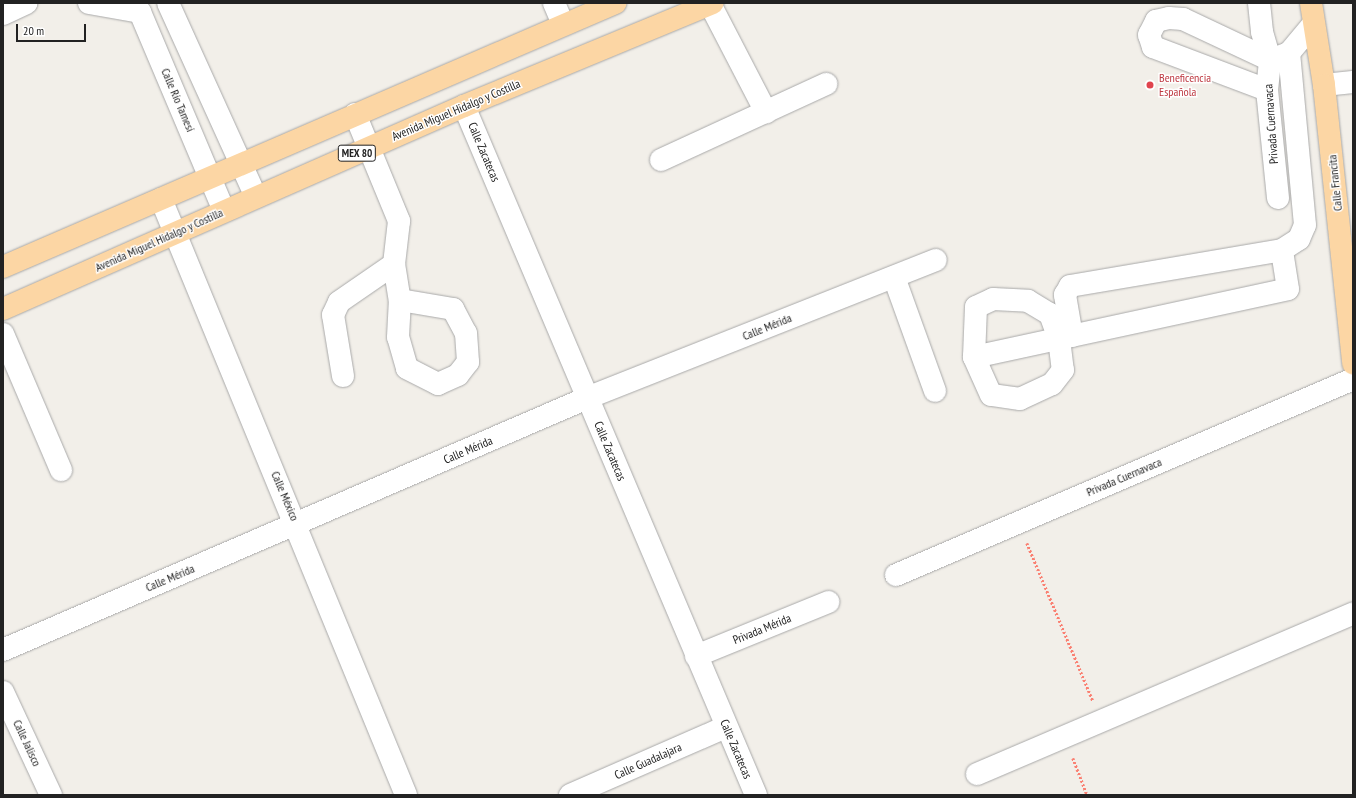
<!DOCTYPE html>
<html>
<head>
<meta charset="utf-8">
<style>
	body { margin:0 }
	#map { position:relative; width:1356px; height:798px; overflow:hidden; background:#f2efe9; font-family:"PT Sans Narrow",sans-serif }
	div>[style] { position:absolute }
	.path>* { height:2.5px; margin-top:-1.25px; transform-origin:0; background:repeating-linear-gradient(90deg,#fa8072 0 2px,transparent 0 4px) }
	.roads { filter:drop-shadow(0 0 1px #a9a9a9) drop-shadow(0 0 1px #a9a9a9) }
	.minor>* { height:22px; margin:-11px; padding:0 11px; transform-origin:11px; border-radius:11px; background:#fff }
	.major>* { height:22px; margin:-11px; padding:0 11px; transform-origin:11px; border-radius:11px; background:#fcd6a4 }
	.dots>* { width:11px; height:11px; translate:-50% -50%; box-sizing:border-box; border:2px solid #fff; border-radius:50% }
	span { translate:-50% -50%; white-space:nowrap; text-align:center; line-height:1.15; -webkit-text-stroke:3px #fff; paint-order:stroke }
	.shield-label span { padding:1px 3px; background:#fff; border:1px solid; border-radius:3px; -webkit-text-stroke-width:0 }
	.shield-label { font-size:11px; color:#222; font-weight:700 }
	.health-label { font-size:12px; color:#be3a42 }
	.left { translate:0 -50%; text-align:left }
	.street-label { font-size:12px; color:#222 }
	.frame { position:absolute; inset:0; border:4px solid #222; pointer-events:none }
	.scale { position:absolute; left:16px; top:24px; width:70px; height:18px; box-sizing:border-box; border:2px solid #222; border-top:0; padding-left:5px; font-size:12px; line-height:14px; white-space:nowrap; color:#222; -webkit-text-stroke:3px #fff; paint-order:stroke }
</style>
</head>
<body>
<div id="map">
	<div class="path">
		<div style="left:1027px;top:543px;width:171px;rotate:67.3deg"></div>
		<div style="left:1073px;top:758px;width:40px;rotate:69deg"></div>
	</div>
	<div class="roads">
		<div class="minor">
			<div style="left:89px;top:3px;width:52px;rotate:10deg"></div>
			<div style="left:168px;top:3px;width:213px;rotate:65.6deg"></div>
			<div style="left:554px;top:3px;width:23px;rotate:67deg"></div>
			<div style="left:1259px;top:3px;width:29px;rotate:84deg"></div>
			<div style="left:1262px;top:32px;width:29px;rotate:74deg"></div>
			<div style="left:710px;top:4px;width:122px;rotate:62.6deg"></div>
			<div style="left:140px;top:12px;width:216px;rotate:67.1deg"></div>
			<div style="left:3px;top:14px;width:26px;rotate:-25deg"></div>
			<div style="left:1324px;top:85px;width:29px;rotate:-6deg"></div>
			<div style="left:1267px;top:90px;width:122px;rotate:-159.3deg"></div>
			<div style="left:1153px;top:47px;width:13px;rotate:-108deg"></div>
			<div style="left:1149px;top:35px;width:16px;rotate:-63deg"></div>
			<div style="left:1156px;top:21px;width:13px;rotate:-13deg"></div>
			<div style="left:1169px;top:18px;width:14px;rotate:4deg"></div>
			<div style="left:1183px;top:19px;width:96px;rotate:25.2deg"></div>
			<div style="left:464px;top:106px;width:748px;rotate:67.03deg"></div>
			<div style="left:355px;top:114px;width:116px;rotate:67.6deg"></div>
			<div style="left:399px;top:221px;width:43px;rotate:96.6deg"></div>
			<div style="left:394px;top:264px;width:36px;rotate:81deg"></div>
			<div style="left:400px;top:300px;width:54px;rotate:9.6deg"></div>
			<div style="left:453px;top:309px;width:27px;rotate:62deg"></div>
			<div style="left:466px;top:333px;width:29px;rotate:86deg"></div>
			<div style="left:468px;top:362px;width:16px;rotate:128deg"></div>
			<div style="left:458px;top:375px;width:22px;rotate:156deg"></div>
			<div style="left:438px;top:384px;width:35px;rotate:-153deg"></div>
			<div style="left:407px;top:368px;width:32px;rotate:-106deg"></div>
			<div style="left:398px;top:337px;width:37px;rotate:-87deg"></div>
			<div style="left:661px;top:160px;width:182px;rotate:-24.7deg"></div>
			<div style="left:1278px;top:198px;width:109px;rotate:-95.8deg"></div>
			<div style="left:1267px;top:90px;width:30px;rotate:-84deg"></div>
			<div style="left:1270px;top:60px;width:20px;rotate:-20deg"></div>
			<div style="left:1289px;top:53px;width:38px;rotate:-50deg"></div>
			<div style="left:161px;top:199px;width:644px;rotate:67.65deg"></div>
			<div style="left:894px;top:277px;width:121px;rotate:70.2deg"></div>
			<div style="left:993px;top:299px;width:35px;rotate:3deg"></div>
			<div style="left:1028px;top:301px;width:26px;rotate:31deg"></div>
			<div style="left:1050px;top:314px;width:27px;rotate:70deg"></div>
			<div style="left:1059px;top:339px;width:31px;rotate:83deg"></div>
			<div style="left:1063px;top:370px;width:18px;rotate:128deg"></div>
			<div style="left:1052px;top:384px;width:35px;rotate:155deg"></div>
			<div style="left:1020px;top:399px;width:29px;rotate:-172deg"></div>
			<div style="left:991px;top:395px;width:42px;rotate:-114.1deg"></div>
			<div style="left:974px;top:357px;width:50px;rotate:-87.7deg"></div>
			<div style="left:976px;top:307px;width:19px;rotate:-25deg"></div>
			<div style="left:3px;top:334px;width:148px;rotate:66.9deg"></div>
			<div style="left:1072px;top:336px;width:42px;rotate:-99.7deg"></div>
			<div style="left:1065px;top:295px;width:10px;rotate:-61deg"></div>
			<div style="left:1070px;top:286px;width:215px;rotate:-9.6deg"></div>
			<div style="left:1282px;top:250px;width:20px;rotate:-33deg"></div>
			<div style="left:1299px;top:239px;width:15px;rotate:-67deg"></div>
			<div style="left:1305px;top:225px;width:173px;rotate:-95.3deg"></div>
			<div style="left:974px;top:357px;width:321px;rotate:-12.2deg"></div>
			<div style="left:1288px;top:289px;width:39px;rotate:-99deg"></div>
			<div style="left:343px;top:376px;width:62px;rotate:-99.3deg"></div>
			<div style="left:333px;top:315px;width:14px;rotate:-65deg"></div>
			<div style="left:339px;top:302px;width:67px;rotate:-34.6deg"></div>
			<div style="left:896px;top:575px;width:497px;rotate:-23.2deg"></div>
			<div style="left:3px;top:650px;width:636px;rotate:-23.34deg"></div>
			<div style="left:587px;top:398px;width:375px;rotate:-21.6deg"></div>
			<div style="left:696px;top:656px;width:143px;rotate:-22.2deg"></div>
			<div style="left:3px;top:692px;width:114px;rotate:65deg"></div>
			<div style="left:977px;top:774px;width:409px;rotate:-23.1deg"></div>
			<div style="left:570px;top:795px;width:170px;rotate:-23.6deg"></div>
		</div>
		<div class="major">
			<div style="left:1311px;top:3px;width:83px;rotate:81deg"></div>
			<div style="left:1324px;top:85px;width:280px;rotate:84deg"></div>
			<div style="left:3px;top:267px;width:667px;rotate:-23.33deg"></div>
			<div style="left:3px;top:309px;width:504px;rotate:-23.77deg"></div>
			<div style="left:464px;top:106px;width:269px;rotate:-22.5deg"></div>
		</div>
	</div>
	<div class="dots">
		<div style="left:1150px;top:85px;background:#e0444e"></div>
	</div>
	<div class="shield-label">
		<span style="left:357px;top:153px">MEX 80</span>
	</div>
	<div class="health-label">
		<span class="left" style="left:1159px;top:85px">Beneficencia<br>Española</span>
	</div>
	<div class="street-label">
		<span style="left:178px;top:100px;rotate:67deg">Calle Río Tamesí</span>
		<span style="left:456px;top:110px;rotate:-23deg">Avenida Miguel Hidalgo y Costilla</span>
		<span style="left:1271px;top:124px;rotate:-94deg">Privada Cuernavaca</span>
		<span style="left:484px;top:152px;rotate:67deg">Calle Zacatecas</span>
		<span style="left:1335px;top:183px;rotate:-96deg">Calle Francita</span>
		<span style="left:159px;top:240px;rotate:-24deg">Avenida Miguel Hidalgo y Costilla</span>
		<span style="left:767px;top:327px;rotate:-22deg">Calle Mérida</span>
		<span style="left:468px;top:450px;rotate:-23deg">Calle Mérida</span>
		<span style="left:610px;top:451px;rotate:67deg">Calle Zacatecas</span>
		<span style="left:1124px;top:477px;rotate:-23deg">Privada Cuernavaca</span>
		<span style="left:285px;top:496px;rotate:67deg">Calle México</span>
		<span style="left:170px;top:578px;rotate:-23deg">Calle Mérida</span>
		<span style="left:762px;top:629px;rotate:-22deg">Privada Mérida</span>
		<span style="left:27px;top:743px;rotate:65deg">Calle Jalisco</span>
		<span style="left:736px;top:749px;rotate:67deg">Calle Zacatecas</span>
		<span style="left:648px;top:761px;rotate:-24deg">Calle Guadalajara</span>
	</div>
	<div class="frame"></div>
	<div class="scale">20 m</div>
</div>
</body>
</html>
